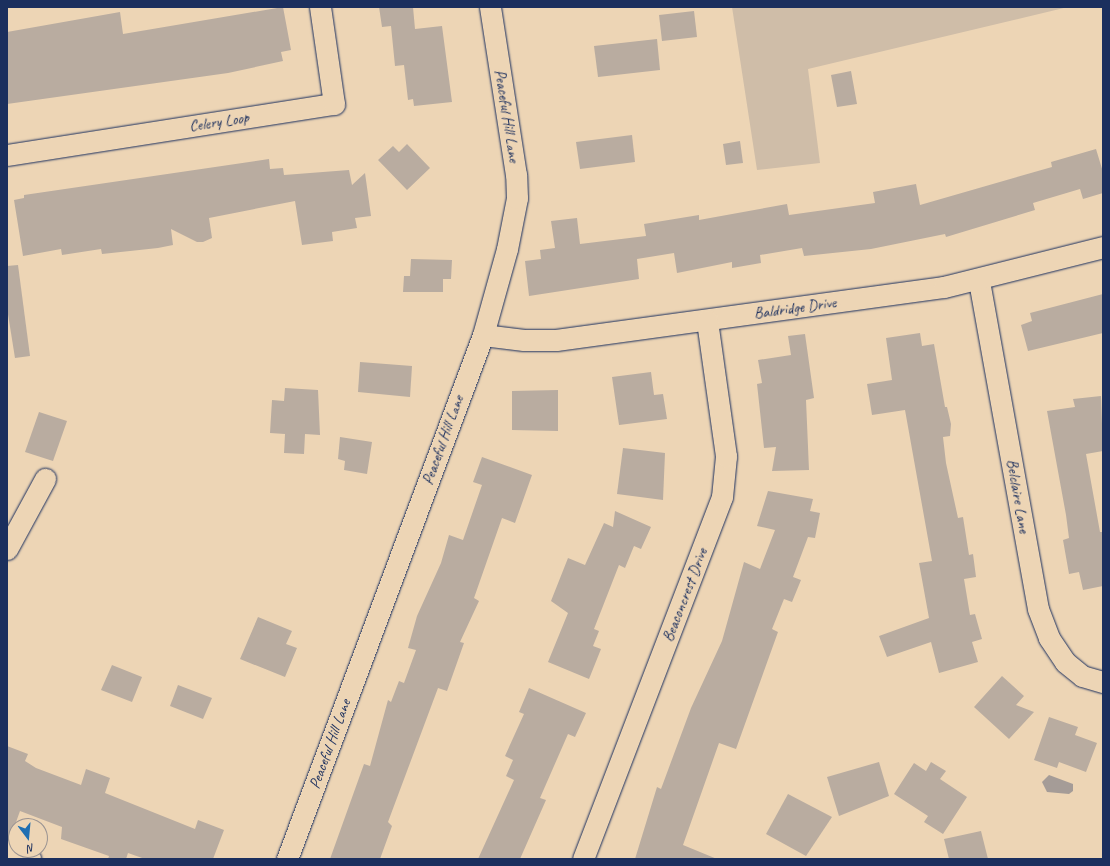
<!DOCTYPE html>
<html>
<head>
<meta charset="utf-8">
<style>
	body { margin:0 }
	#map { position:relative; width:1110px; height:866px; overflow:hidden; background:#edd5b5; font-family:Caveat,sans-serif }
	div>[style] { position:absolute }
	.green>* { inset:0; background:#cfbda8 }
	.water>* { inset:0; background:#a59c97 }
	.building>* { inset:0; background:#b9aca0 }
	.roads { filter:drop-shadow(0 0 1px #1b2f5e) drop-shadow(0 0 1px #1b2f5e) }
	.minor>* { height:21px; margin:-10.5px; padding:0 10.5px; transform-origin:10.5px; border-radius:10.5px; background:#edd5b5 }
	span { translate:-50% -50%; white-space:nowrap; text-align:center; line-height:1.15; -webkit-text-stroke:3.5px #edd5b5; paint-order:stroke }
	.street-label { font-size:16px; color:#1b2f5e }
	.frame { position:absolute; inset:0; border:8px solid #1b2f5e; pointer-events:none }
	.north { position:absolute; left:8px; top:818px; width:40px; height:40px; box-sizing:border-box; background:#edd5b5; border:1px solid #999392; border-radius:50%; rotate:164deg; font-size:11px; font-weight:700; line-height:16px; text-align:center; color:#1b2f5e }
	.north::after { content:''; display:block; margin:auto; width:14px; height:18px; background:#1f6fb2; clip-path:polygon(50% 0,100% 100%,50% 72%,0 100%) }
</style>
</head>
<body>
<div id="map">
	<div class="green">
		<div style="clip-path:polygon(732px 7px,1068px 7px,808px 69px,820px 163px,757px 170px)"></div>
	</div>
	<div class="water">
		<div style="clip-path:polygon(1049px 775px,1073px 784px,1073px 791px,1069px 794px,1047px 792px,1042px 782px)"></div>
	</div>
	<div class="building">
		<div style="clip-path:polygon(283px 7px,291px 50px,281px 52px,283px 61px,228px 73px,7px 104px,7px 32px,120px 12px,123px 34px)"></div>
		<div style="clip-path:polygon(379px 7px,413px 7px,415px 29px,442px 26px,452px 102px,414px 106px,413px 99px,408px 100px,404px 65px,395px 66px,391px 26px,382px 27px)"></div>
		<div style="clip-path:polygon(694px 11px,697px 37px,662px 41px,659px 15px)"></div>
		<div style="clip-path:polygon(657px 39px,660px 70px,598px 77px,594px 46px)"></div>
		<div style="clip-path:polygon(851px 71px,857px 104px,837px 107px,831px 75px)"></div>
		<div style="clip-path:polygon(632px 135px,635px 162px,580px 169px,576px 142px)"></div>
		<div style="clip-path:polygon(740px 141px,743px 163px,726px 165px,723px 144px)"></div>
		<div style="clip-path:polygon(407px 144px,430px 168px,407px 190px,378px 160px,393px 146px,399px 152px)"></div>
		<div style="clip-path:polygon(1096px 149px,1103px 172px,1103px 193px,1083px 199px,1080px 189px,1033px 203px,1035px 210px,946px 237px,945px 234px,871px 249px,804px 256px,802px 248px,760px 255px,761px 263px,732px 268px,732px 262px,677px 273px,674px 253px,637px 259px,639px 279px,529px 296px,525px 261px,541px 259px,540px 250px,555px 248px,551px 221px,577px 218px,580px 244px,646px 236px,644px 224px,699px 215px,699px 220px,787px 204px,789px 215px,875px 203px,873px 192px,916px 184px,920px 205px,1052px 167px,1051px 162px)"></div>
		<div style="clip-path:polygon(269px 159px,270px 169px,283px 168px,284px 175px,349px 170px,352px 185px,365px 173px,371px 216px,355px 218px,357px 228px,332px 232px,333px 241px,302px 245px,295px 201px,209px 218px,212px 238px,203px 242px,197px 242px,171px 229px,173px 245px,158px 248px,102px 254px,101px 249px,62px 255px,61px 249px,23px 256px,14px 200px,24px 198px,24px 195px)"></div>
		<div style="clip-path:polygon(411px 259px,452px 260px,451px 279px,443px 279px,443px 292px,403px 292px,404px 276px,410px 276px)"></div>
		<div style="clip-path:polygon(18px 265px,30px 356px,15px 358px,7px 308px,7px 266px)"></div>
		<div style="clip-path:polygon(1103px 294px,1103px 333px,1028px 351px,1021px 325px,1032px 321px,1030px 313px)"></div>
		<div style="clip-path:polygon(920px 333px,922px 346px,934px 344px,945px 407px,947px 407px,951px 424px,950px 436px,943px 437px,946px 463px,958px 518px,963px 517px,969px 555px,973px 554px,976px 577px,964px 579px,970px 615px,975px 614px,982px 639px,972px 642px,978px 662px,939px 673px,931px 642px,887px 657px,879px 636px,929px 618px,919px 563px,932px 561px,905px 410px,872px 415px,867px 384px,892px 380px,886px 338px)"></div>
		<div style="clip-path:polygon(805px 334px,814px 398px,806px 400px,809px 470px,772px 471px,776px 447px,764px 448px,757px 384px,762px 383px,758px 360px,791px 355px,788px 336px)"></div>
		<div style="clip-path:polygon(360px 362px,412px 366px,410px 397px,358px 392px)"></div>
		<div style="clip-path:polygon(651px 372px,654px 395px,663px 394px,667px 419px,619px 425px,612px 377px)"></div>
		<div style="clip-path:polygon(285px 388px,318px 390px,320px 435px,305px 434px,304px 454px,284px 453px,285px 434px,270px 433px,272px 400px,284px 401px)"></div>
		<div style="clip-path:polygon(558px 390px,558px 431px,512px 430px,512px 391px)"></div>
		<div style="clip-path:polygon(1101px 396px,1103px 451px,1086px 454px,1100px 532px,1103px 532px,1103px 586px,1083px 590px,1079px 572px,1069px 574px,1063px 540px,1069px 538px,1066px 515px,1047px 411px,1075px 407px,1073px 399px)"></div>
		<div style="clip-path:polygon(39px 412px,67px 421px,53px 461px,25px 452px)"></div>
		<div style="clip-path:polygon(340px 437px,372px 442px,367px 474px,344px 470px,345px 461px,338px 459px)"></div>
		<div style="clip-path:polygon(623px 448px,665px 453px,663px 500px,617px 494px)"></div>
		<div style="clip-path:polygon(482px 457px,532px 475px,515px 523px,502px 518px,474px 598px,479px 601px,460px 642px,464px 643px,447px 691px,438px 688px,388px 822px,392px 826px,380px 859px,330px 859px,364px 764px,370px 766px,388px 700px,391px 702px,399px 681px,404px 683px,416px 650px,408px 648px,417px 616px,441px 563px,449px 535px,463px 540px,482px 485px,473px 482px)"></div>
		<div style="clip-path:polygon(768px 491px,813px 499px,810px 511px,820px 513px,815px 538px,808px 537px,793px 577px,801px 580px,792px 602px,784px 599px,772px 629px,778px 632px,736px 749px,719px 743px,683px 845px,717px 859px,635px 859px,657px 787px,661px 789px,691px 708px,722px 641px,744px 562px,760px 569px,775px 530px,757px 526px)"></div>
		<div style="clip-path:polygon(615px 511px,651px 527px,641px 549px,634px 546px,625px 568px,619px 565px,594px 629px,599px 631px,593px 646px,601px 649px,589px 679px,548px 662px,568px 613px,551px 601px,568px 558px,585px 565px,604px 523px,613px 527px)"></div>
		<div style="clip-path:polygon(258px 617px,292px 631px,286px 644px,297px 648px,285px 677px,240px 659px)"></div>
		<div style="clip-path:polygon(112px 665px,142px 677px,132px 702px,101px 690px)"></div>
		<div style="clip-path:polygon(1002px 676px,1024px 696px,1016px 705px,1034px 712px,1009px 739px,974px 707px)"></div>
		<div style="clip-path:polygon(178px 685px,212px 698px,203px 719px,170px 706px)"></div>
		<div style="clip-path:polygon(529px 688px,586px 713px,575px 737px,568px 734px,540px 798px,546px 800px,520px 859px,478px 859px,514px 780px,506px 776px,513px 760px,505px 756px,524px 714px,519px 712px)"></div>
		<div style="clip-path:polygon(1049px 717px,1078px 727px,1075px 735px,1097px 743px,1086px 772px,1059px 762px,1057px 768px,1034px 760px)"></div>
		<div style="clip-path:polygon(7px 746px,28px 754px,25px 761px,36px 768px,81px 785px,86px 769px,110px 778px,105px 793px,195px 829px,198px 820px,224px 830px,213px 859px,145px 859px,128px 853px,126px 859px,108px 859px,109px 856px,61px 839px,62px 827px,20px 811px,10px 839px,7px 838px)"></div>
		<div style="clip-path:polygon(879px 762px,889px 796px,839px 816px,827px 777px)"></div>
		<div style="clip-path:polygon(931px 762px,946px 771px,940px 779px,967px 797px,943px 834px,924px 822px,928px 816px,894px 794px,914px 763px,926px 771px)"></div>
		<div style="clip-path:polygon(788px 794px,832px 817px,806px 856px,766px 834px)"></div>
		<div style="clip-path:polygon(981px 831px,988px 859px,949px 859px,944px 839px)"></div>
	</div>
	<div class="roads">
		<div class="minor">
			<div style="left:7px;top:155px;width:331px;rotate:-8.9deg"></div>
			<div style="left:334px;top:104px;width:98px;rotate:-98.2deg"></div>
			<div style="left:979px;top:281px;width:333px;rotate:79.8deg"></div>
			<div style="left:1038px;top:609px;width:31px;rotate:69deg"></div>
			<div style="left:1049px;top:638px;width:29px;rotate:56deg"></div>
			<div style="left:1065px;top:662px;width:22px;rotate:39deg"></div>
			<div style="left:1082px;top:676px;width:22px;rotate:16deg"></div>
			<div style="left:483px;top:335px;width:41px;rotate:7deg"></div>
			<div style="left:524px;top:340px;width:32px"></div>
			<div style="left:556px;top:340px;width:392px;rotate:-7.8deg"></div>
			<div style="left:944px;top:287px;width:164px;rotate:-14.1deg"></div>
			<div style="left:7px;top:549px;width:80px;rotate:-61.5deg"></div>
			<div style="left:7px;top:850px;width:25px;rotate:21deg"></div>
			<div style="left:287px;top:859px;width:559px;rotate:-69.49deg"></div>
			<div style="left:483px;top:335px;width:89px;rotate:-74.4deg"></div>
			<div style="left:507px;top:249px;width:52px;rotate:-78.9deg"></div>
			<div style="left:517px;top:198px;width:23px;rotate:-92deg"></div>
			<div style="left:516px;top:175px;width:170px;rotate:-98.8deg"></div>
			<div style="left:583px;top:859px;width:388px;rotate:-69deg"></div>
			<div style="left:722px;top:497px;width:41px;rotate:-84.4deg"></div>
			<div style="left:726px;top:456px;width:137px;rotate:-98deg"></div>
		</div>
	</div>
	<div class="street-label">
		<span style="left:507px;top:116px;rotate:81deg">Peaceful Hill Lane</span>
		<span style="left:219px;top:122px;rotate:-9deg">Celery Loop</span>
		<span style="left:795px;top:308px;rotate:-8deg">Baldridge Drive</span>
		<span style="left:443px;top:440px;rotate:-70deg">Peaceful Hill Lane</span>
		<span style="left:1018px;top:496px;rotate:80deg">Belclaire Lane</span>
		<span style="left:685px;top:595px;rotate:-69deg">Beaconcrest Drive</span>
		<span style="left:330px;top:744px;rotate:-70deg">Peaceful Hill Lane</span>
	</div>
	<div class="frame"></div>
	<div class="north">N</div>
</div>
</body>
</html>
